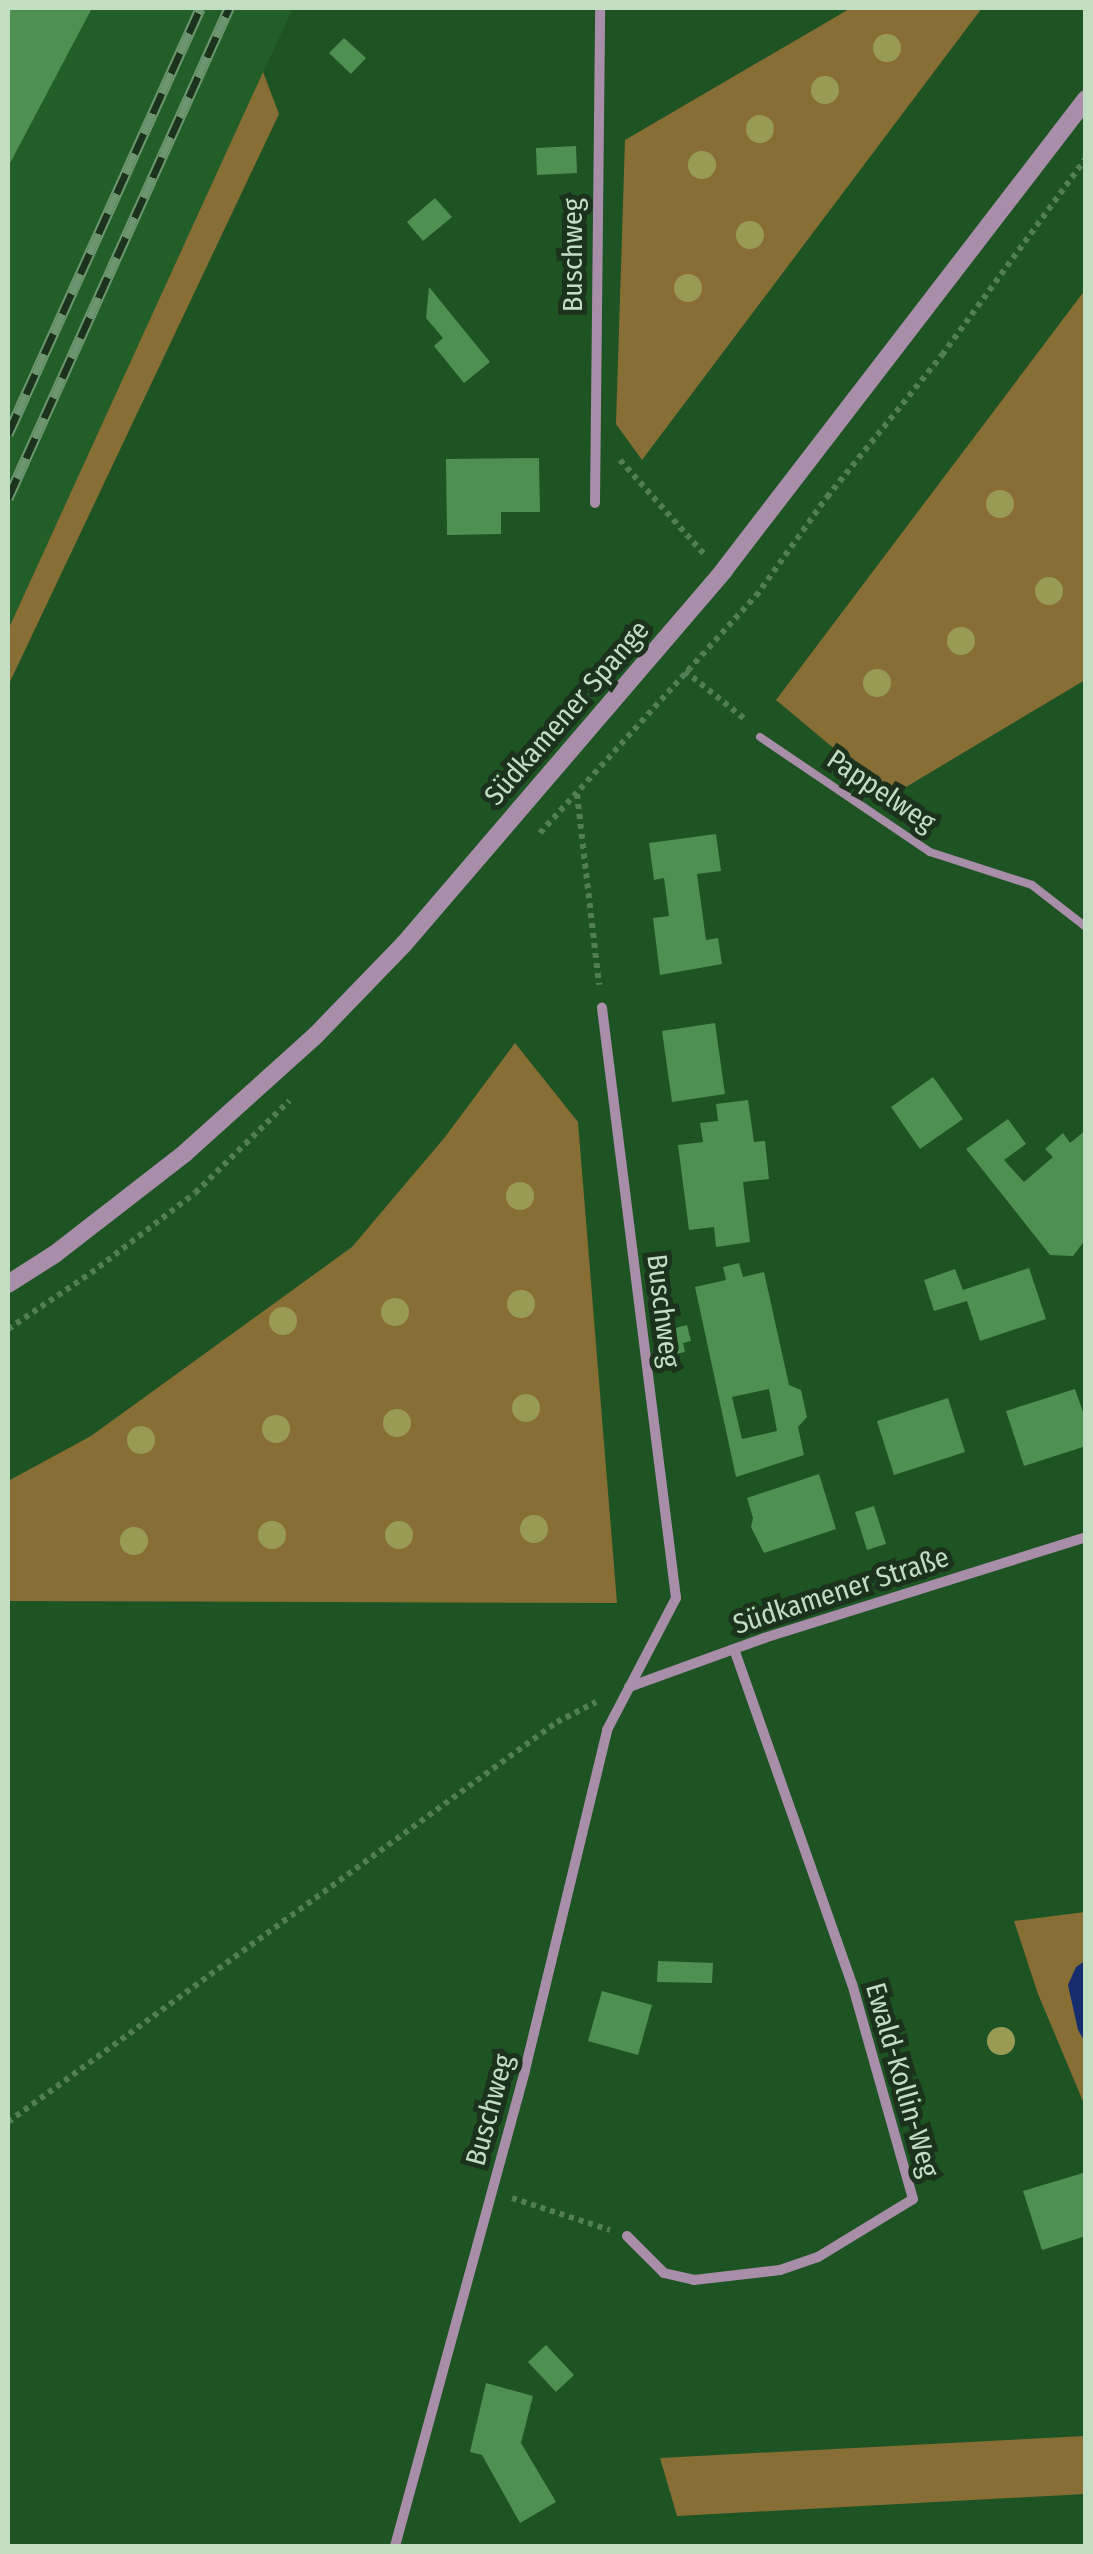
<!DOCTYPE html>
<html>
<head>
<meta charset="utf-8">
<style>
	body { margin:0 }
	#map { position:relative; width:1093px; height:2554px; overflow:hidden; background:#1e5323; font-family:"Fira Sans Condensed",sans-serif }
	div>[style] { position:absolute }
	.built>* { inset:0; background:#215e28 }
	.green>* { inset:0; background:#876e35 }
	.water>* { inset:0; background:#162d6d }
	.building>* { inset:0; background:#4e9052 }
	.path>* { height:6px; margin-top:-3px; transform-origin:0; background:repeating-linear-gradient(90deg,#517e54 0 5px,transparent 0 10px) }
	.service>* { height:8px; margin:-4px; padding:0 4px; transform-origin:4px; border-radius:4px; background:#a98eaa }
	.minor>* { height:10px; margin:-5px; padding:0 5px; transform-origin:5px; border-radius:5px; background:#a98eaa }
	.tertiary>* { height:18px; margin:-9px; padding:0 9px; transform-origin:9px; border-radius:9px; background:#a98eaa }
	.rail>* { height:11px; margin-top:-5.5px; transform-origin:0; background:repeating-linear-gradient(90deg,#1c321d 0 22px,#6d9670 0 44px); box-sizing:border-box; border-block:2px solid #6d9670 }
	.trees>* { width:28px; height:28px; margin:-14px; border-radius:50%; background:#999b55 }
	span { translate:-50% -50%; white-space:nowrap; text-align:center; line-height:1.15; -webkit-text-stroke:10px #1c321d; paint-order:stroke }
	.street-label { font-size:28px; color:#c2dec2 }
	.frame { position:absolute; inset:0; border:10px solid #c2dec2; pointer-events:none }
</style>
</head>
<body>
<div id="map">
	<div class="built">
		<div style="clip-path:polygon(8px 8px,293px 8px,8px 630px)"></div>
	</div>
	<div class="green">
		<div style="clip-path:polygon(851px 8px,982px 8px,642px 460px,616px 424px,625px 140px)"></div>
		<div style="clip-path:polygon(263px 72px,279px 114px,8px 686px,8px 630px)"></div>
		<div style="clip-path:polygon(1085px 290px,1085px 680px,891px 796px,776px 700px)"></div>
		<div style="clip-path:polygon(515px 1043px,578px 1122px,617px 1603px,8px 1601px,8px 1481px,91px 1436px,352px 1247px,445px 1137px)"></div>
		<div style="clip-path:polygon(1085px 1912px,1085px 2106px,1038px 1994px,1014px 1921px)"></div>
		<div style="clip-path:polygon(1085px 2436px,1085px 2494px,677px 2516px,660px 2458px)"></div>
	</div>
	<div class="water">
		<div style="clip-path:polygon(1085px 1961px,1085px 2042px,1078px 2030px,1068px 1985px,1076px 1967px)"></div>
	</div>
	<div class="building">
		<div style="clip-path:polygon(8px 8px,92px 8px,8px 167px)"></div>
		<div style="clip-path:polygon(344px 38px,366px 58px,351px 74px,329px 53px)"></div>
		<div style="clip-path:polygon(576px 146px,577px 173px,537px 175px,536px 148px)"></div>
		<div style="clip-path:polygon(435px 198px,452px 217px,423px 241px,407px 222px)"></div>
		<div style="clip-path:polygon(429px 287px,490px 362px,464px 383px,434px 346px,443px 338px,426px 318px)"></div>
		<div style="clip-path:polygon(539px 458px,540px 512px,501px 512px,501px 534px,447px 535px,446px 459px)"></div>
		<div style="clip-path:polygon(716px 834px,721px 871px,697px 874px,706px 940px,718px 938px,722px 964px,660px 975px,653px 918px,669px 916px,664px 878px,654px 880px,649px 843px)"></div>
		<div style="clip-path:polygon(715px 1023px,725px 1094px,672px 1102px,662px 1031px)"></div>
		<div style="clip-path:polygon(933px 1077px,963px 1119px,920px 1149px,891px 1107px)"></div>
		<div style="clip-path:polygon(748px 1100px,754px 1142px,765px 1141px,769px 1179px,743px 1182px,750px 1242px,716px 1247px,714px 1227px,689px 1230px,678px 1145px,703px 1142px,700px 1123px,718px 1121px,716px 1104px)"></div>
		<div style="clip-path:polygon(1008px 1119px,1026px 1144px,1004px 1160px,1024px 1182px,1053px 1157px,1045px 1149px,1063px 1133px,1070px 1143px,1086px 1130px,1086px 1239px,1073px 1256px,1050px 1255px,966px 1149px)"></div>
		<div style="clip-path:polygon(evenodd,739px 1263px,743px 1277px,764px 1272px,789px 1385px,801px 1390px,807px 1417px,798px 1427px,804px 1455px,736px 1477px,695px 1287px,726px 1280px,723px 1267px,739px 1263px,769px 1389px,777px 1431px,742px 1439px,732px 1397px,769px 1389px)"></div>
		<div style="clip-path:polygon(1029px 1268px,1046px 1319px,980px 1341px,967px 1301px,934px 1311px,924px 1280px,955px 1269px,963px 1290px)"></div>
		<div style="clip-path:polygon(687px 1325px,691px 1341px,683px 1343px,685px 1352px,667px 1356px,664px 1331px)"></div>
		<div style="clip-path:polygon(1075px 1389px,1086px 1421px,1086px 1446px,1024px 1466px,1006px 1411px)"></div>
		<div style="clip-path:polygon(948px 1398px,965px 1452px,894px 1475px,877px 1421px)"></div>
		<div style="clip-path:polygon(819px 1474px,836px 1529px,764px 1553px,751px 1527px,753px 1518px,747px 1498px)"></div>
		<div style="clip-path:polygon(874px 1506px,886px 1544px,867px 1550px,855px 1512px)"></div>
		<div style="clip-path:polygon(658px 1961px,713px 1963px,712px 1983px,657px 1982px)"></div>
		<div style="clip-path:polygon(602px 1991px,652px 2005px,638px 2055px,588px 2041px)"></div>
		<div style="clip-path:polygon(1083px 2173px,1086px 2236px,1042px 2250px,1023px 2191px)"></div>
		<div style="clip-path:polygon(546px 2345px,574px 2375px,556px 2392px,528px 2362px)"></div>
		<div style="clip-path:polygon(486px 2383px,533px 2396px,521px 2443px,556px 2502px,520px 2523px,482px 2455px,470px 2452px)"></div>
	</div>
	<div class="path">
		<div style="left:620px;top:460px;width:127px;rotate:48.2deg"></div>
		<div style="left:685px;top:671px;width:78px;rotate:38.8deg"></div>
		<div style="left:577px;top:794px;width:192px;rotate:83.4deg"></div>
		<div style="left:540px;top:833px;width:321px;rotate:-47.7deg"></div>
		<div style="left:756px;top:596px;width:122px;rotate:-54.4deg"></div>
		<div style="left:827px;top:497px;width:183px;rotate:-51deg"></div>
		<div style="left:942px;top:355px;width:244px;rotate:-53.8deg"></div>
		<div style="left:8px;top:1329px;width:100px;rotate:-34deg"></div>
		<div style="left:91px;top:1273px;width:131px;rotate:-37.6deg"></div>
		<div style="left:195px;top:1193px;width:132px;rotate:-44.4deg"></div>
		<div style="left:8px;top:2122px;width:679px;rotate:-36.08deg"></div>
		<div style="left:557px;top:1722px;width:44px;rotate:-27.1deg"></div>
		<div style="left:512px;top:2198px;width:103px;rotate:18.1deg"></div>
	</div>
	<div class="service">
		<div style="left:760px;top:737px;width:205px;rotate:34.1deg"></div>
		<div style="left:930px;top:852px;width:107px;rotate:17.9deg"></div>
		<div style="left:1032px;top:885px;width:68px;rotate:37.9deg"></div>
	</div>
	<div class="minor">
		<div style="left:595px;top:503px;width:495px;rotate:-89.4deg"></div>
		<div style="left:629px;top:1687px;width:144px;rotate:-19.9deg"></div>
		<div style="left:764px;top:1638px;width:337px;rotate:-17.4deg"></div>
		<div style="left:627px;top:2236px;width:52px;rotate:45deg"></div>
		<div style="left:664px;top:2273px;width:31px;rotate:13deg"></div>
		<div style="left:694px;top:2280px;width:87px;rotate:-6.6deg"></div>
		<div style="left:780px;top:2270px;width:40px;rotate:-18.9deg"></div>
		<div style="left:818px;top:2257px;width:111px;rotate:-31.4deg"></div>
		<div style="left:913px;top:2199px;width:223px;rotate:-105.8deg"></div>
		<div style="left:852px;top:1984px;width:355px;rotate:-109.4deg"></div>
		<div style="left:395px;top:2546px;width:493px;rotate:-74.7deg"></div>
		<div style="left:525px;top:2070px;width:350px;rotate:-76.4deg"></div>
		<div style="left:607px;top:1730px;width:149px;rotate:-62.4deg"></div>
		<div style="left:676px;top:1598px;width:595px;rotate:-97.15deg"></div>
	</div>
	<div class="tertiary">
		<div style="left:8px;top:1284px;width:56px;rotate:-32.6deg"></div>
		<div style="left:55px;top:1254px;width:165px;rotate:-37.8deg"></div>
		<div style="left:185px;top:1153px;width:176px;rotate:-42deg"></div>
		<div style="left:316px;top:1035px;width:127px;rotate:-46deg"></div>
		<div style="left:404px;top:944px;width:492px;rotate:-49.4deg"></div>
		<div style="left:724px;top:570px;width:594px;rotate:-52.45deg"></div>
	</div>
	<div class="rail">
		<div style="left:8px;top:434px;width:467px;rotate:-65.7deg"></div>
		<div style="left:8px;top:498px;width:538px;rotate:-65.72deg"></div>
	</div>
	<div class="trees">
		<div style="left:887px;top:48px"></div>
		<div style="left:825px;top:90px"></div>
		<div style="left:760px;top:129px"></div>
		<div style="left:702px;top:165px"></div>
		<div style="left:750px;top:235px"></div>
		<div style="left:688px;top:288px"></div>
		<div style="left:1000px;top:504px"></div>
		<div style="left:1049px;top:591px"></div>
		<div style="left:961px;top:641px"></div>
		<div style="left:877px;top:683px"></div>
		<div style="left:520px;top:1196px"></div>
		<div style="left:521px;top:1304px"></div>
		<div style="left:395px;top:1312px"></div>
		<div style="left:283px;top:1321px"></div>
		<div style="left:526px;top:1408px"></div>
		<div style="left:397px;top:1423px"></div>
		<div style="left:276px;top:1429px"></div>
		<div style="left:141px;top:1440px"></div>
		<div style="left:534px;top:1529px"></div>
		<div style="left:272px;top:1535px"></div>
		<div style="left:399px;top:1535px"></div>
		<div style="left:134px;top:1541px"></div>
		<div style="left:1001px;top:2041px"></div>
	</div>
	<div class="street-label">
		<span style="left:573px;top:255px;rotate:-90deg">Buschweg</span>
		<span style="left:567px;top:713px;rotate:-49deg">Südkamener Spange</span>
		<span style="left:881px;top:791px;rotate:34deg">Pappelweg</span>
		<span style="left:663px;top:1311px;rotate:83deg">Buschweg</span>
		<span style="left:841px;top:1591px;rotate:-18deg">Südkamener Straße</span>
		<span style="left:902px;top:2080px;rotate:74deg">Ewald-Kollin-Weg</span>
		<span style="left:490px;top:2110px;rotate:-75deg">Buschweg</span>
	</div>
	<div class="frame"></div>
</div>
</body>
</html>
